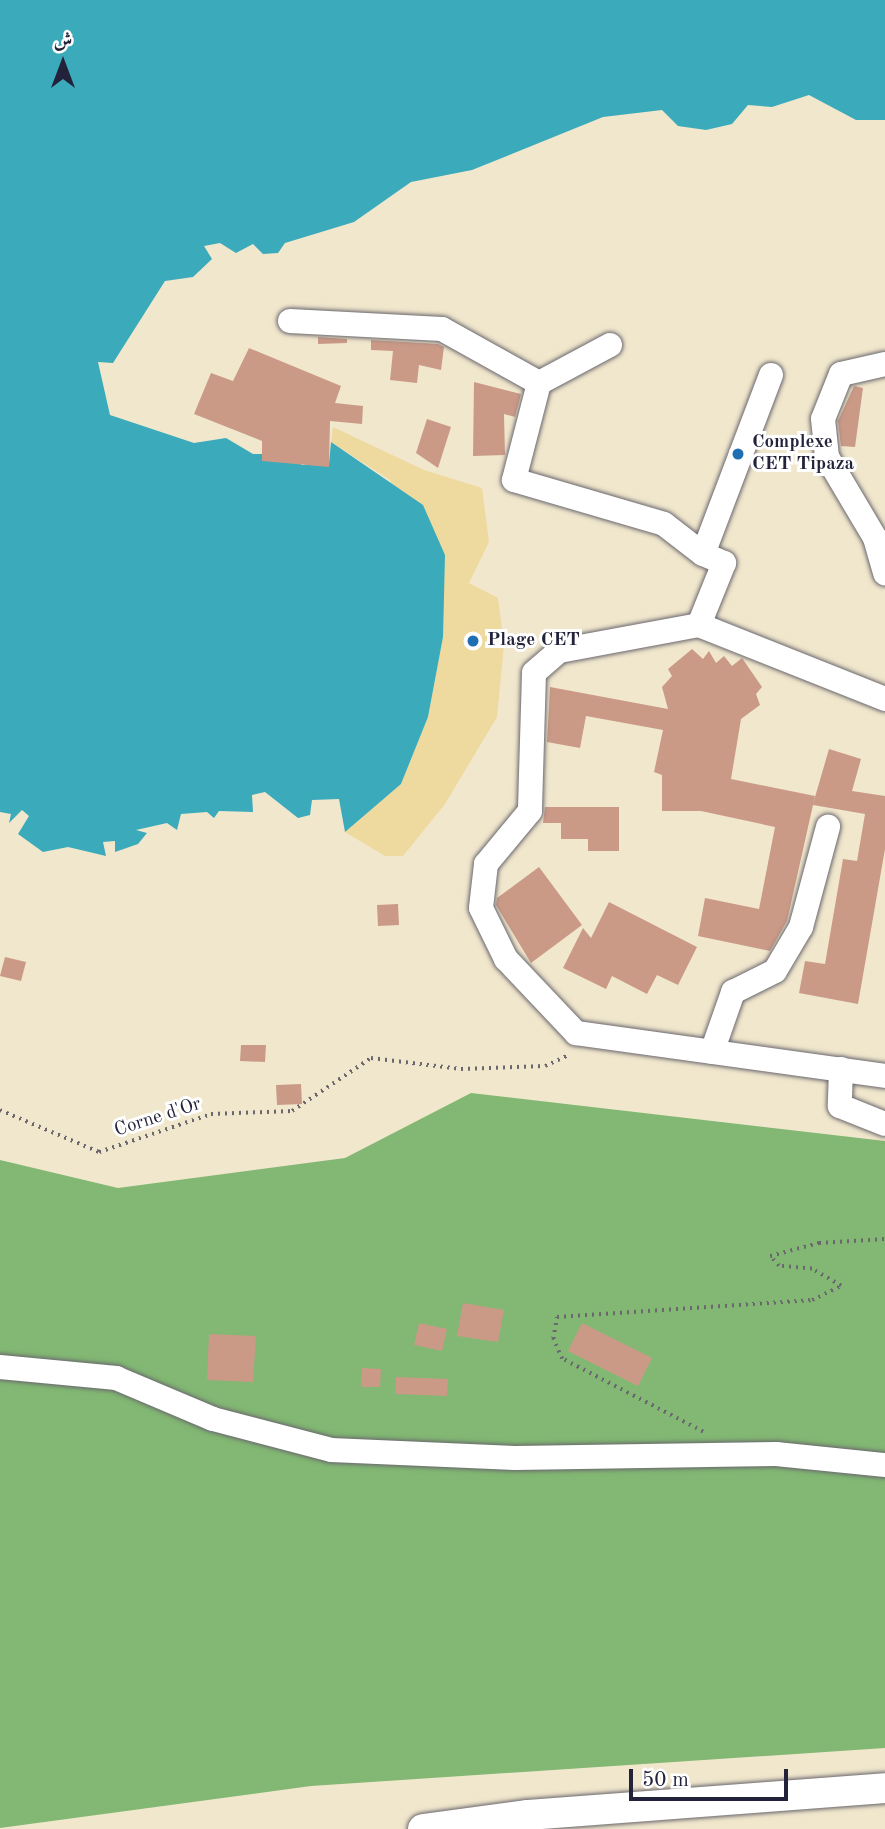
<!DOCTYPE html>
<html>
<head>
<meta charset="utf-8">
<style>
	body { margin:0 }
	#map { position:relative; width:885px; height:1829px; overflow:hidden; background:#f1e7cd; font-family:"Old Standard TT",Amiri,serif }
	div>[style] { position:absolute }
	.forest>* { inset:0; background:#82b873 }
	.sand>* { inset:0; background:#eeda9e }
	.water>* { inset:0; background:#3baaba }
	.building>* { inset:0; background:#ca9a87 }
	.path>* { height:3.5px; margin-top:-1.75px; transform-origin:0; background:repeating-linear-gradient(90deg,#6a676e 0 2px,transparent 0 7px) }
	.roads { filter:drop-shadow(0 0 2px #6a676e) drop-shadow(0 0 2px #6a676e) }
	.minor>* { height:24px; margin:-12px; padding:0 12px; transform-origin:12px; border-radius:12px; background:#fff }
	.major>* { height:30px; margin:-15px; padding:0 15px; transform-origin:15px; border-radius:15px; background:#fff }
	.dots>* { width:19px; height:19px; translate:-50% -50%; box-sizing:border-box; border:4px solid #fff; border-radius:50% }
	span { translate:-50% -50%; white-space:nowrap; text-align:center; line-height:1.15; -webkit-text-stroke:6px #fff; paint-order:stroke }
	.poi-label { font-size:19px; color:#22223b; font-weight:700 }
	.left { translate:0 -50%; text-align:left }
	.street-label { font-size:19px; color:#22223b }
	.north { position:absolute; left:28px; top:28px; width:70px; height:70px; -webkit-text-stroke:5px #fff; paint-order:stroke; rotate:0deg; font-size:19px; font-weight:700; line-height:28px; text-align:center; color:#22223b }
	.north::after { content:''; display:block; margin:auto; width:24px; height:32px; background:#22223b; clip-path:polygon(50% 0,100% 100%,50% 72%,0 100%) }
	.scale { position:absolute; left:629px; top:1769px; width:159px; height:32px; box-sizing:border-box; border:4px solid #22223b; border-top:0; padding-left:9px; font-size:21px; line-height:24px; white-space:nowrap; color:#22223b; -webkit-text-stroke:5px #fff; paint-order:stroke }
</style>
</head>
<body>
<div id="map">
	<div class="forest">
		<div style="clip-path:polygon(471px 1093px,885px 1141px,885px 1748px,311px 1786px,0 1828px,0 1160px,118px 1188px,345px 1158px)"></div>
	</div>
	<div class="sand">
		<div style="clip-path:polygon(333px 427px,424px 470px,482px 488px,489px 542px,469px 583px,498px 598px,504px 645px,497px 717px,445px 804px,403px 856px,385px 856px,345px 832px,401px 784px,428px 717px,443px 637px,390px 480px,331px 442px)"></div>
	</div>
	<div class="water">
		<div style="clip-path:polygon(0 0,885px 0,885px 120px,856px 120px,809px 95px,772px 107px,748px 105px,732px 124px,706px 130px,678px 126px,662px 110px,603px 117px,472px 170px,411px 182px,354px 222px,285px 243px,278px 253px,263px 254px,253px 244px,236px 253px,220px 243px,204px 246px,212px 259px,193px 277px,165px 281px,113px 363px,98px 362px,110px 415px,194px 443px,226px 438px,253px 454px,288px 454px,302px 465px,329px 464px,331px 442px,423px 505px,445px 555px,443px 637px,428px 717px,401px 784px,345px 832px,339px 799px,312px 800px,310px 815px,298px 818px,265px 792px,252px 795px,253px 812px,219px 811px,214px 818px,207px 812px,181px 814px,177px 830px,167px 823px,136px 830px,147px 833px,138px 844px,115px 852px,115px 841px,103px 842px,106px 856px,68px 847px,43px 852px,18px 834px,29px 816px,22px 810px,9px 823px,11px 814px,0 812px)"></div>
	</div>
	<div class="building">
		<div style="clip-path:polygon(318px 337px,347px 339px,347px 343px,318px 344px)"></div>
		<div style="clip-path:polygon(371px 340px,438px 344px,444px 347px,441px 370px,419px 365px,417px 383px,390px 380px,393px 351px,371px 350px)"></div>
		<div style="clip-path:polygon(249px 348px,341px 386px,335px 403px,363px 406px,362px 424px,330px 421px,329px 467px,262px 461px,262px 441px,194px 414px,211px 373px,233px 381px)"></div>
		<div style="clip-path:polygon(474px 382px,521px 394px,515px 417px,504px 414px,505px 455px,473px 456px)"></div>
		<div style="clip-path:polygon(854px 386px,863px 388px,855px 447px,841px 446px,838px 421px)"></div>
		<div style="clip-path:polygon(427px 419px,451px 427px,438px 468px,416px 453px)"></div>
		<div style="clip-path:polygon(692px 649px,703px 659px,709px 651px,716px 663px,724px 656px,732px 666px,742px 658px,762px 687px,756px 694px,760px 705px,741px 719px,731px 779px,815px 796px,813px 804px,829px 749px,861px 759px,852px 791px,885px 796px,885px 849px,858px 1004px,799px 993px,805px 961px,825px 964px,843px 859px,857px 861px,865px 814px,813px 805px,787px 921px,770px 951px,698px 936px,705px 898px,759px 909px,775px 827px,701px 811px,662px 811px,662px 775px,654px 772px,663px 730px,586px 716px,580px 748px,547px 742px,550px 687px,668px 709px,662px 687px,672px 676px,668px 669px)"></div>
		<div style="clip-path:polygon(545px 807px,619px 807px,619px 851px,588px 851px,588px 839px,561px 839px,561px 823px,543px 823px)"></div>
		<div style="clip-path:polygon(539px 867px,582px 925px,531px 963px,496px 905px,497px 898px)"></div>
		<div style="clip-path:polygon(609px 902px,697px 947px,678px 985px,657px 975px,647px 994px,612px 976px,606px 989px,563px 968px,583px 928px,591px 938px)"></div>
		<div style="clip-path:polygon(398px 904px,399px 925px,378px 926px,377px 905px)"></div>
		<div style="clip-path:polygon(5px 957px,26px 962px,21px 981px,0 976px)"></div>
		<div style="clip-path:polygon(241px 1045px,266px 1045px,265px 1062px,240px 1061px)"></div>
		<div style="clip-path:polygon(301px 1084px,302px 1104px,277px 1105px,276px 1085px)"></div>
		<div style="clip-path:polygon(463px 1303px,504px 1310px,498px 1342px,457px 1336px)"></div>
		<div style="clip-path:polygon(419px 1323px,447px 1329px,442px 1351px,414px 1345px)"></div>
		<div style="clip-path:polygon(582px 1323px,652px 1358px,638px 1386px,568px 1351px)"></div>
		<div style="clip-path:polygon(209px 1334px,256px 1336px,253px 1382px,207px 1380px)"></div>
		<div style="clip-path:polygon(362px 1368px,381px 1369px,380px 1387px,361px 1387px)"></div>
		<div style="clip-path:polygon(396px 1377px,448px 1379px,447px 1396px,395px 1394px)"></div>
	</div>
	<div class="path">
		<div style="left:0;top:1110px;width:108px;rotate:23deg"></div>
		<div style="left:99px;top:1152px;width:118px;rotate:-18.7deg"></div>
		<div style="left:211px;top:1114px;width:81px;rotate:-2.1deg"></div>
		<div style="left:292px;top:1111px;width:95px;rotate:-33.9deg"></div>
		<div style="left:371px;top:1058px;width:91px;rotate:7deg"></div>
		<div style="left:461px;top:1069px;width:84px;rotate:-2deg"></div>
		<div style="left:545px;top:1066px;width:26px;rotate:-25deg"></div>
		<div style="left:703px;top:1432px;width:159px;rotate:-152.6deg"></div>
		<div style="left:562px;top:1359px;width:22px;rotate:-114deg"></div>
		<div style="left:553px;top:1339px;width:22px;rotate:-80deg"></div>
		<div style="left:557px;top:1317px;width:256px;rotate:-3.8deg"></div>
		<div style="left:812px;top:1300px;width:32px;rotate:-26deg"></div>
		<div style="left:841px;top:1286px;width:34px;rotate:-150deg"></div>
		<div style="left:812px;top:1269px;width:33px;rotate:-175deg"></div>
		<div style="left:779px;top:1266px;width:13px;rotate:-132deg"></div>
		<div style="left:770px;top:1256px;width:51px;rotate:-14.9deg"></div>
		<div style="left:819px;top:1243px;width:66px;rotate:-3.5deg"></div>
	</div>
	<div class="roads">
		<div class="minor">
			<div style="left:290px;top:321px;width:152px;rotate:3deg"></div>
			<div style="left:442px;top:329px;width:111px;rotate:29.1deg"></div>
			<div style="left:610px;top:345px;width:81px;rotate:151.8deg"></div>
			<div style="left:539px;top:383px;width:100px;rotate:104.5deg"></div>
			<div style="left:514px;top:480px;width:156px;rotate:16.3deg"></div>
			<div style="left:664px;top:524px;width:49px;rotate:37.6deg"></div>
			<div style="left:885px;top:364px;width:45px;rotate:167.2deg"></div>
			<div style="left:841px;top:374px;width:48px;rotate:111.8deg"></div>
			<div style="left:823px;top:419px;width:38px;rotate:84deg"></div>
			<div style="left:827px;top:457px;width:94px;rotate:59.3deg"></div>
			<div style="left:875px;top:538px;width:37px;rotate:74deg"></div>
			<div style="left:771px;top:375px;width:191px;rotate:110.8deg"></div>
			<div style="left:703px;top:554px;width:23px;rotate:23deg"></div>
			<div style="left:724px;top:563px;width:67px;rotate:112deg"></div>
			<div style="left:699px;top:625px;width:142px;rotate:169.5deg"></div>
			<div style="left:559px;top:651px;width:33px;rotate:139deg"></div>
			<div style="left:534px;top:673px;width:138px;rotate:91.7deg"></div>
			<div style="left:530px;top:811px;width:69px;rotate:129.7deg"></div>
			<div style="left:486px;top:864px;width:44px;rotate:96.5deg"></div>
			<div style="left:481px;top:908px;width:57px;rotate:63.9deg"></div>
			<div style="left:506px;top:959px;width:102px;rotate:46.6deg"></div>
			<div style="left:576px;top:1033px;width:312px;rotate:7.9deg"></div>
			<div style="left:699px;top:625px;width:200px;rotate:21.7deg"></div>
			<div style="left:712px;top:1052px;width:64px;rotate:-70.7deg"></div>
			<div style="left:733px;top:992px;width:47px;rotate:-26.6deg"></div>
			<div style="left:775px;top:971px;width:51px;rotate:-59.4deg"></div>
			<div style="left:801px;top:927px;width:104px;rotate:-74.9deg"></div>
			<div style="left:841px;top:1069px;width:37px;rotate:92deg"></div>
			<div style="left:840px;top:1106px;width:48px;rotate:21.8deg"></div>
			<div style="left:0;top:1367px;width:117px;rotate:5.4deg"></div>
			<div style="left:116px;top:1378px;width:105px;rotate:22.9deg"></div>
			<div style="left:213px;top:1419px;width:122px;rotate:14.7deg"></div>
			<div style="left:331px;top:1450px;width:184px;rotate:2.5deg"></div>
			<div style="left:515px;top:1458px;width:261px;rotate:-0.9deg"></div>
			<div style="left:776px;top:1454px;width:110px;rotate:5.8deg"></div>
		</div>
		<div class="major">
			<div style="left:423px;top:1829px;width:106px;rotate:-7.6deg"></div>
			<div style="left:528px;top:1815px;width:358px;rotate:-4.3deg"></div>
		</div>
	</div>
	<div class="dots">
		<div style="left:738px;top:454px;background:#1f6fb2"></div>
		<div style="left:473px;top:641px;background:#1f6fb2"></div>
	</div>
	<div class="poi-label">
		<span class="left" style="left:752px;top:454px">Complexe<br>CET Tipaza</span>
		<span class="left" style="left:487px;top:641px">Plage CET</span>
	</div>
	<div class="street-label">
		<span style="left:158px;top:1118px;rotate:-18deg">Corne d'Or</span>
	</div>
	<div class="north">ش</div>
	<div class="scale">50 m</div>
</div>
</body>
</html>
